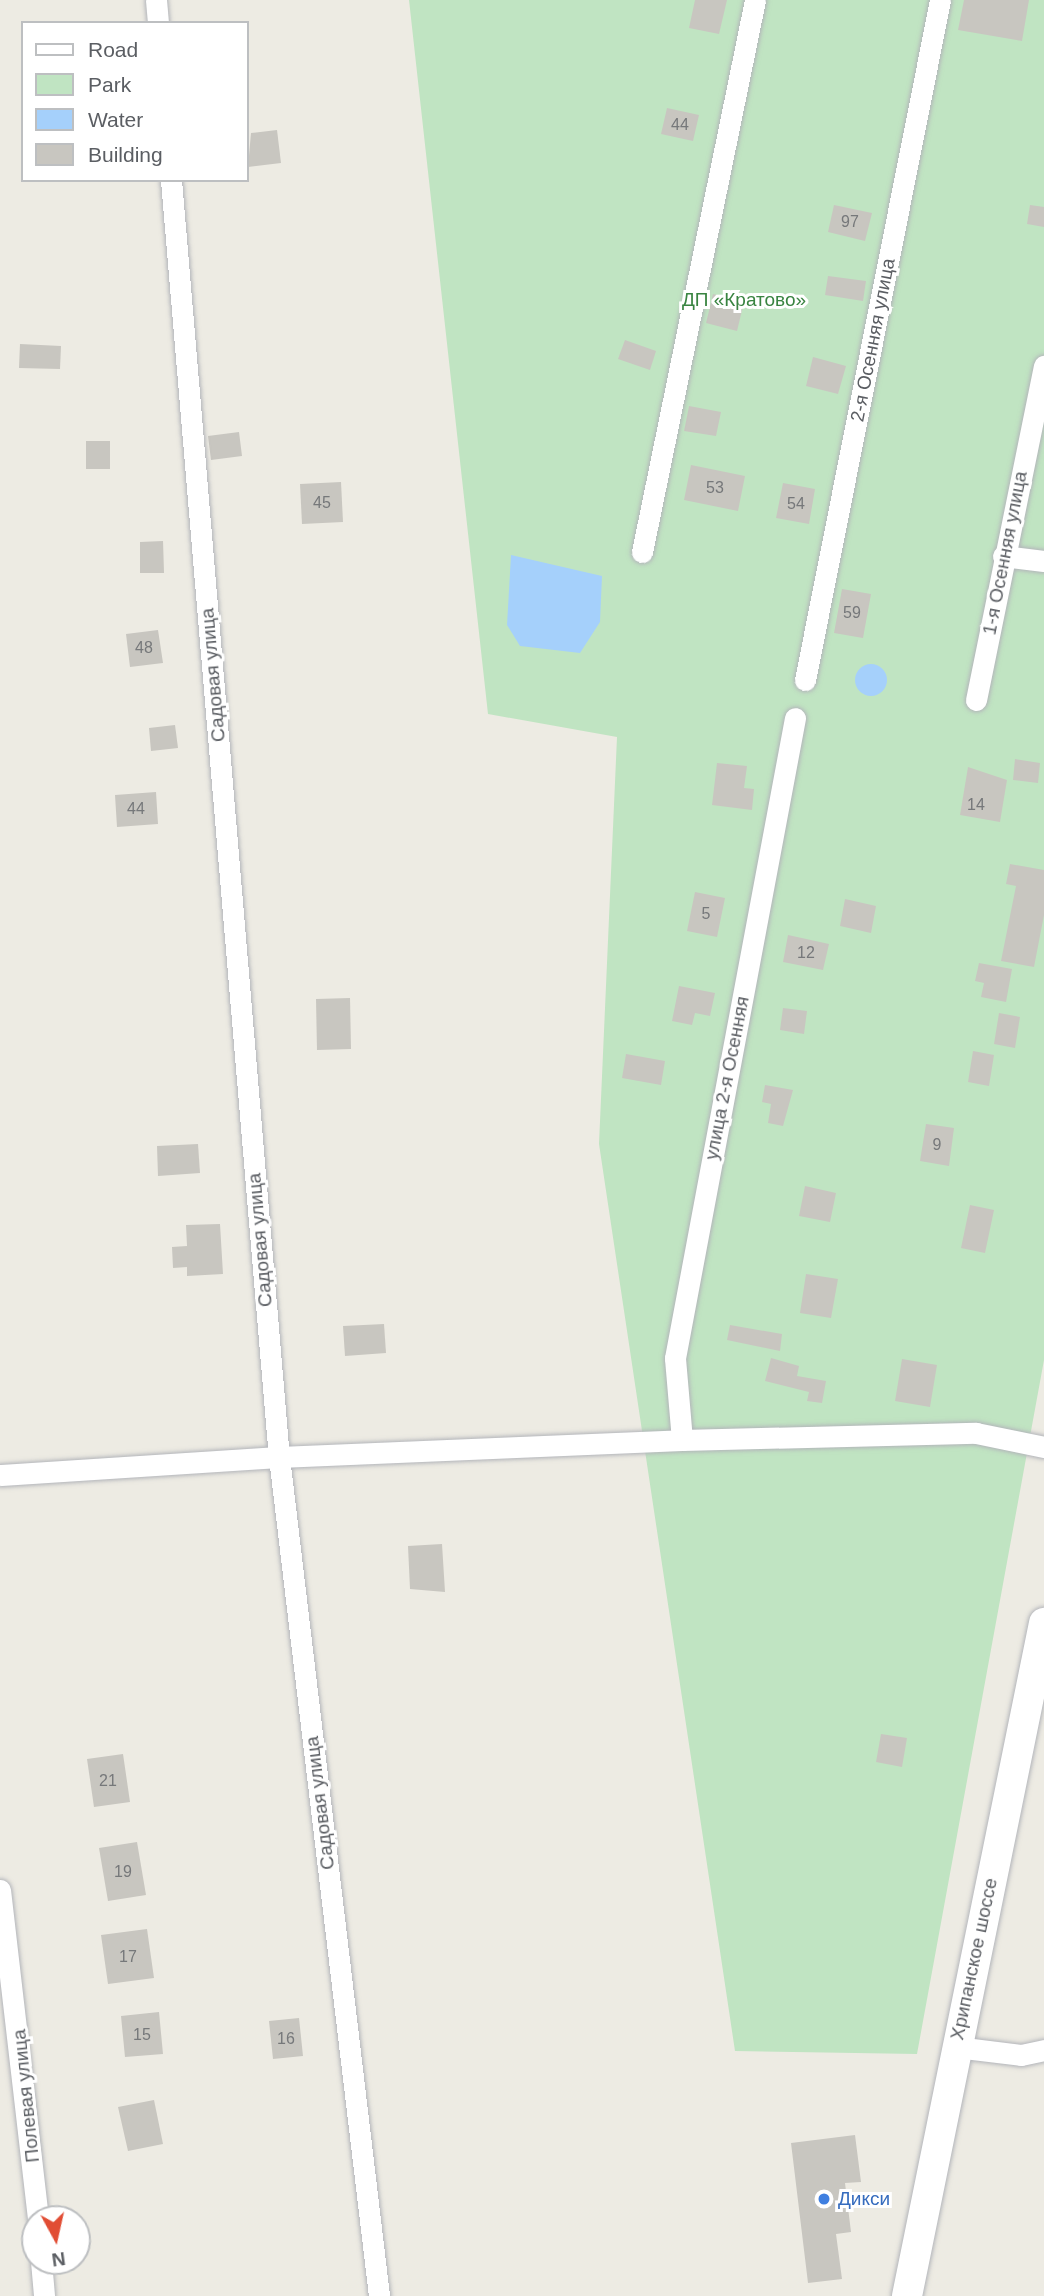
<!DOCTYPE html>
<html>
<head>
<meta charset="utf-8">
<style>
	body { margin:0 }
	#map { position:relative; width:1044px; height:2296px; overflow:hidden; background:#edebe3; font-family:Arial,sans-serif }
	div>[style] { position:absolute }
	.green>* { inset:0; background:#c0e4c2 }
	.water>* { inset:0; background:#a5d0fb }
	.round { border-radius:50% }
	.building>* { inset:0; background:#c8c6c0 }
	.roads { filter:drop-shadow(0 0 2px #b3b5ba) drop-shadow(0 0 2px #b3b5ba) }
	.street>* { height:21px; margin:-10.5px; padding:0 10.5px; transform-origin:10.5px; border-radius:10.5px; background:#fff }
	.secondary>* { height:30px; margin:-15px; padding:0 15px; transform-origin:15px; border-radius:15px; background:#fff }
	.dots>* { width:19px; height:19px; translate:-50% -50%; box-sizing:border-box; border:4px solid #fff; border-radius:50% }
	span { translate:-50% -50%; white-space:nowrap; text-align:center; line-height:1.15; -webkit-text-stroke:6px #fff; paint-order:stroke }
	.number-label { font-size:16px; color:#76787a }
	.number-label span { -webkit-text-stroke-width:0 }
	.park-label { font-size:19px; color:#398441 }
	.street-label { font-size:19px; color:#5b5e63 }
	.shop-label { font-size:19px; color:#366cbe }
	.left { translate:0 -50%; text-align:left }
	.legend { position:absolute; left:21px; top:21px; width:228px; height:161px; box-sizing:border-box; background:#fff; border:2px solid #bdbfc1; margin:0; padding:9px 12px; list-style:none; font-size:21px; color:#5b5e63 }
	.legend li { display:flex; align-items:center; gap:14px; height:35px }
	.legend b { width:35px; border:2px solid #bdbfc1 }
	.north { position:absolute; left:21px; top:2205px; width:70px; height:70px; box-sizing:border-box; background:#fff; border:2px solid #bdbfc1; border-radius:50%; rotate:172deg; font-size:19px; font-weight:700; line-height:28px; text-align:center; color:#5b5e63 }
	.north::after { content:''; display:block; margin:auto; width:24px; height:32px; background:#e14d34; clip-path:polygon(50% 0,100% 100%,50% 72%,0 100%) }
</style>
</head>
<body>
<div id="map">
	<div class="green">
		<div style="clip-path:polygon(409px 0,1044px 0,1044px 1360px,917px 2054px,735px 2051px,599px 1144px,617px 737px,488px 714px)"></div>
	</div>
	<div class="water">
		<div style="clip-path:polygon(511px 555px,602px 576px,600px 622px,580px 653px,520px 646px,507px 625px)"></div>
		<div class="round" style="left:855px;top:664px;width:32px;height:32px"></div>
	</div>
	<div class="building">
		<div style="clip-path:polygon(695px 0,727px 0,719px 34px,689px 28px)"></div>
		<div style="clip-path:polygon(964px 0,1029px 0,1022px 41px,958px 30px)"></div>
		<div style="clip-path:polygon(667px 108px,699px 115px,693px 141px,661px 134px)"></div>
		<div style="clip-path:polygon(277px 130px,281px 163px,248px 167px,251px 133px)"></div>
		<div style="clip-path:polygon(834px 205px,872px 213px,865px 241px,828px 232px)"></div>
		<div style="clip-path:polygon(1030px 205px,1044px 207px,1044px 227px,1027px 224px)"></div>
		<div style="clip-path:polygon(828px 276px,866px 281px,863px 301px,825px 295px)"></div>
		<div style="clip-path:polygon(713px 294px,744px 302px,737px 331px,706px 323px)"></div>
		<div style="clip-path:polygon(625px 340px,656px 351px,650px 370px,618px 359px)"></div>
		<div style="clip-path:polygon(20px 344px,61px 346px,60px 369px,19px 368px)"></div>
		<div style="clip-path:polygon(813px 357px,846px 366px,838px 394px,806px 386px)"></div>
		<div style="clip-path:polygon(689px 406px,721px 412px,716px 436px,684px 431px)"></div>
		<div style="clip-path:polygon(239px 432px,242px 456px,211px 460px,208px 436px)"></div>
		<div style="clip-path:polygon(86px 441px,110px 441px,110px 469px,86px 469px)"></div>
		<div style="clip-path:polygon(691px 465px,745px 476px,738px 511px,684px 500px)"></div>
		<div style="clip-path:polygon(341px 482px,343px 522px,302px 524px,300px 484px)"></div>
		<div style="clip-path:polygon(783px 483px,815px 489px,809px 524px,776px 518px)"></div>
		<div style="clip-path:polygon(163px 541px,164px 573px,140px 573px,140px 542px)"></div>
		<div style="clip-path:polygon(842px 589px,871px 594px,863px 638px,834px 633px)"></div>
		<div style="clip-path:polygon(158px 630px,163px 663px,130px 667px,126px 634px)"></div>
		<div style="clip-path:polygon(175px 725px,178px 748px,151px 751px,149px 728px)"></div>
		<div style="clip-path:polygon(1015px 759px,1040px 763px,1038px 783px,1013px 780px)"></div>
		<div style="clip-path:polygon(717px 763px,747px 766px,744px 788px,754px 789px,752px 810px,712px 805px)"></div>
		<div style="clip-path:polygon(968px 767px,1007px 780px,1000px 822px,960px 815px)"></div>
		<div style="clip-path:polygon(156px 792px,158px 824px,117px 827px,115px 795px)"></div>
		<div style="clip-path:polygon(1010px 864px,1044px 870px,1044px 915px,1034px 967px,1001px 961px,1016px 886px,1006px 884px)"></div>
		<div style="clip-path:polygon(695px 892px,725px 898px,717px 937px,687px 931px)"></div>
		<div style="clip-path:polygon(845px 899px,876px 906px,871px 933px,840px 926px)"></div>
		<div style="clip-path:polygon(788px 935px,829px 944px,823px 970px,783px 962px)"></div>
		<div style="clip-path:polygon(979px 963px,1012px 969px,1006px 1002px,981px 997px,984px 983px,975px 981px)"></div>
		<div style="clip-path:polygon(679px 986px,715px 993px,710px 1016px,695px 1013px,692px 1025px,672px 1021px)"></div>
		<div style="clip-path:polygon(350px 998px,351px 1049px,317px 1050px,316px 999px)"></div>
		<div style="clip-path:polygon(783px 1008px,807px 1011px,804px 1034px,780px 1030px)"></div>
		<div style="clip-path:polygon(999px 1013px,1020px 1017px,1015px 1048px,994px 1044px)"></div>
		<div style="clip-path:polygon(973px 1051px,994px 1055px,989px 1086px,968px 1082px)"></div>
		<div style="clip-path:polygon(626px 1054px,665px 1061px,661px 1085px,622px 1078px)"></div>
		<div style="clip-path:polygon(765px 1085px,793px 1090px,783px 1126px,768px 1123px,771px 1104px,762px 1102px)"></div>
		<div style="clip-path:polygon(926px 1124px,954px 1128px,949px 1166px,920px 1161px)"></div>
		<div style="clip-path:polygon(198px 1144px,200px 1173px,158px 1176px,157px 1146px)"></div>
		<div style="clip-path:polygon(805px 1186px,836px 1193px,830px 1222px,799px 1216px)"></div>
		<div style="clip-path:polygon(970px 1205px,994px 1210px,985px 1253px,961px 1248px)"></div>
		<div style="clip-path:polygon(220px 1224px,223px 1274px,187px 1276px,187px 1267px,173px 1268px,172px 1247px,187px 1246px,186px 1225px)"></div>
		<div style="clip-path:polygon(806px 1274px,838px 1279px,831px 1318px,800px 1313px)"></div>
		<div style="clip-path:polygon(384px 1324px,386px 1353px,345px 1356px,343px 1326px)"></div>
		<div style="clip-path:polygon(730px 1325px,782px 1334px,780px 1351px,727px 1340px)"></div>
		<div style="clip-path:polygon(771px 1358px,799px 1366px,797px 1376px,826px 1381px,822px 1403px,807px 1401px,809px 1392px,765px 1381px)"></div>
		<div style="clip-path:polygon(902px 1359px,937px 1365px,930px 1407px,895px 1401px)"></div>
		<div style="clip-path:polygon(442px 1544px,445px 1592px,410px 1589px,408px 1546px)"></div>
		<div style="clip-path:polygon(881px 1734px,907px 1738px,902px 1767px,876px 1762px)"></div>
		<div style="clip-path:polygon(123px 1754px,130px 1802px,94px 1807px,87px 1759px)"></div>
		<div style="clip-path:polygon(137px 1842px,146px 1895px,108px 1901px,99px 1848px)"></div>
		<div style="clip-path:polygon(147px 1929px,154px 1978px,108px 1984px,101px 1935px)"></div>
		<div style="clip-path:polygon(159px 2012px,163px 2054px,125px 2057px,121px 2016px)"></div>
		<div style="clip-path:polygon(299px 2018px,303px 2056px,273px 2059px,269px 2021px)"></div>
		<div style="clip-path:polygon(154px 2100px,163px 2144px,128px 2151px,118px 2107px)"></div>
		<div style="clip-path:polygon(855px 2135px,861px 2182px,845px 2183px,851px 2232px,836px 2234px,842px 2279px,808px 2283px,791px 2143px)"></div>
	</div>
	<div class="roads">
		<div class="street">
			<div style="left:156px;top:0;width:23px;rotate:85deg"></div>
			<div style="left:171px;top:180px;width:1282px;rotate:85.17deg"></div>
			<div style="left:279px;top:1457px;width:845px;rotate:83.2deg"></div>
			<div style="left:642px;top:552px;width:563px;rotate:-78.43deg"></div>
			<div style="left:1003px;top:556px;width:41px;rotate:7deg"></div>
			<div style="left:805px;top:680px;width:693px;rotate:-78.77deg"></div>
			<div style="left:976px;top:700px;width:341px;rotate:-78.5deg"></div>
			<div style="left:682px;top:1440px;width:82px;rotate:-94.9deg"></div>
			<div style="left:675px;top:1358px;width:651px;rotate:-79.38deg"></div>
			<div style="left:0;top:1475px;width:280px;rotate:-3.7deg"></div>
			<div style="left:279px;top:1457px;width:403px;rotate:-2.4deg"></div>
			<div style="left:682px;top:1440px;width:294px;rotate:-1.4deg"></div>
			<div style="left:976px;top:1433px;width:69px;rotate:11.6deg"></div>
			<div style="left:0;top:1890px;width:331px;rotate:83.4deg"></div>
			<div style="left:956px;top:2047px;width:65px;rotate:7deg"></div>
			<div style="left:1021px;top:2055px;width:24px;rotate:-12deg"></div>
			<div style="left:41px;top:2261px;width:35px;rotate:85deg"></div>
		</div>
		<div class="secondary">
			<div style="left:907px;top:2296px;width:687px;rotate:-78.49deg"></div>
		</div>
	</div>
	<div class="dots">
		<div style="left:824px;top:2199px;background:#3f7fe0"></div>
	</div>
	<div class="number-label">
		<span style="left:680px;top:125px">44</span>
		<span style="left:850px;top:222px">97</span>
		<span style="left:715px;top:488px">53</span>
		<span style="left:322px;top:503px">45</span>
		<span style="left:796px;top:504px">54</span>
		<span style="left:852px;top:613px">59</span>
		<span style="left:144px;top:648px">48</span>
		<span style="left:976px;top:805px">14</span>
		<span style="left:136px;top:809px">44</span>
		<span style="left:706px;top:914px">5</span>
		<span style="left:806px;top:953px">12</span>
		<span style="left:937px;top:1145px">9</span>
		<span style="left:108px;top:1781px">21</span>
		<span style="left:123px;top:1872px">19</span>
		<span style="left:128px;top:1957px">17</span>
		<span style="left:142px;top:2035px">15</span>
		<span style="left:286px;top:2039px">16</span>
	</div>
	<div class="park-label">
		<span style="left:744px;top:300px">ДП «Кратово»</span>
	</div>
	<div class="street-label">
		<span style="left:873px;top:340px;rotate:-79deg">2-я Осенняя улица</span>
		<span style="left:1005px;top:553px;rotate:-79deg">1-я Осенняя улица</span>
		<span style="left:213px;top:675px;rotate:-95deg">Садовая улица</span>
		<span style="left:727px;top:1078px;rotate:-79deg">улица 2-я Осенняя</span>
		<span style="left:260px;top:1240px;rotate:-95deg">Садовая улица</span>
		<span style="left:320px;top:1803px;rotate:-97deg">Садовая улица</span>
		<span style="left:974px;top:1959px;rotate:-78deg">Хрипанское шоссе</span>
		<span style="left:26px;top:2096px;rotate:-96deg">Полевая улица</span>
	</div>
	<div class="shop-label">
		<span class="left" style="left:838px;top:2199px">Дикси</span>
	</div>
	<ul class="legend">
	<li><b style="height:9px;background:#fff"></b>Road</li>
	<li><b style="height:19px;background:#c0e4c2"></b>Park</li>
	<li><b style="height:19px;background:#a5d0fb"></b>Water</li>
	<li><b style="height:19px;background:#c8c6c0"></b>Building</li>
	</ul>
	<div class="north">N</div>
</div>
</body>
</html>
